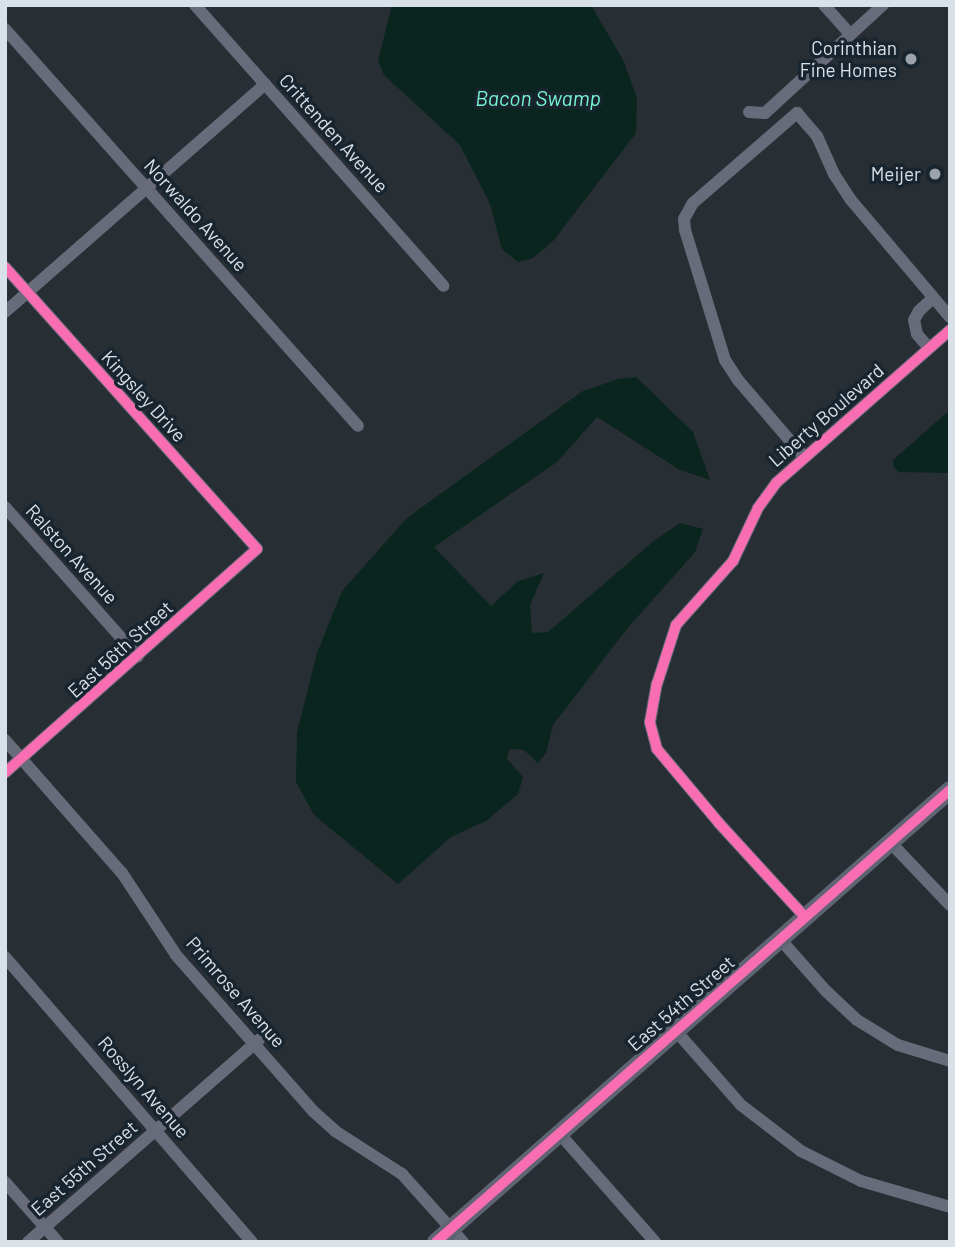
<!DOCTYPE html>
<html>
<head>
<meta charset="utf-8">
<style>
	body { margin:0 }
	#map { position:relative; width:955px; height:1247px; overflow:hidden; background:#272e34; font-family:Barlow,sans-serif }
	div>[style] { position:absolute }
	.water>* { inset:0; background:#0a251e }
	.street>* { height:12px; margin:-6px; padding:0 6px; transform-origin:6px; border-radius:6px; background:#686b79 }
	.secondary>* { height:18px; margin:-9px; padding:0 9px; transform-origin:9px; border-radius:9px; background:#5f6472 }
	.cycleway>* { height:10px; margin:-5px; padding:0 5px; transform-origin:5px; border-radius:5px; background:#f96db3 }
	.dots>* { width:19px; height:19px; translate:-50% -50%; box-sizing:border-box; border:4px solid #18252f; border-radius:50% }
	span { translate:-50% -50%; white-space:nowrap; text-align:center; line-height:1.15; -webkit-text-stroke:7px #18252f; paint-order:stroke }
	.poi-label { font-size:19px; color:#d9e1e8 }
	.right { translate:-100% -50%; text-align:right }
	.street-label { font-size:19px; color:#d9e1e8 }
	.water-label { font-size:21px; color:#78f6d1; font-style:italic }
	.frame { position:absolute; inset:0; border:7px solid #d9e1e8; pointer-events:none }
</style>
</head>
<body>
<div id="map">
	<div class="water">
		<div style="clip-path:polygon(392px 5px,591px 5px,623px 60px,637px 98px,636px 133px,554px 240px,533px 258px,518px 262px,502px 249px,490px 204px,460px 145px,384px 75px,378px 61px)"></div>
		<div style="clip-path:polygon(636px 377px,693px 432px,710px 480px,680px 470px,597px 417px,557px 462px,434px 547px,491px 606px,518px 581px,544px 573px,530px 605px,532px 633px,548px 632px,655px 540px,680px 523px,703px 529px,695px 552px,626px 630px,553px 725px,546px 753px,538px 763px,524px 750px,509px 749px,507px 759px,523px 777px,518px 794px,486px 821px,451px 837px,398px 884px,314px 815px,296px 782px,297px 732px,317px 653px,342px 591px,407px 518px,583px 391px,618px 379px)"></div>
		<div style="clip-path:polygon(950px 410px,950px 473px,899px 472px,894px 468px,893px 460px)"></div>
	</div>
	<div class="street">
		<div style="left:195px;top:5px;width:375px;rotate:48.5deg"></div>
		<div style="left:824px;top:5px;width:39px;rotate:48deg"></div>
		<div style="left:5px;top:29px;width:531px;rotate:48.36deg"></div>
		<div style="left:749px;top:112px;width:16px;rotate:4deg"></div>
		<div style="left:765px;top:113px;width:160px;rotate:-42.5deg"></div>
		<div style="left:5px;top:267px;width:378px;rotate:48.2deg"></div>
		<div style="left:257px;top:549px;width:337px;rotate:138.4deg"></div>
		<div style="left:5px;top:312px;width:346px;rotate:-41.2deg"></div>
		<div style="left:929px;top:348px;width:18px;rotate:-131deg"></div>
		<div style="left:917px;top:334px;width:14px;rotate:-102deg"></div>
		<div style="left:914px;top:320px;width:10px;rotate:-61deg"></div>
		<div style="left:919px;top:311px;width:19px;rotate:-43deg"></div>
		<div style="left:804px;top:457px;width:101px;rotate:-130.6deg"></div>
		<div style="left:738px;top:380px;width:24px;rotate:-123deg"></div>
		<div style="left:725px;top:360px;width:136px;rotate:-107.1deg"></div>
		<div style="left:685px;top:230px;width:11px;rotate:-95deg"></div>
		<div style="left:684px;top:219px;width:18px;rotate:-61deg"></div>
		<div style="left:693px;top:203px;width:138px;rotate:-40.9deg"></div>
		<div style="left:797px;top:113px;width:30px;rotate:49deg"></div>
		<div style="left:817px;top:136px;width:42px;rotate:65.9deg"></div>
		<div style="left:834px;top:174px;width:31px;rotate:57deg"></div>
		<div style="left:851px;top:200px;width:153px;rotate:49.8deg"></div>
		<div style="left:5px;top:507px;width:200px;rotate:48.4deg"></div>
		<div style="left:5px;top:740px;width:177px;rotate:48.7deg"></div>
		<div style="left:122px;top:873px;width:98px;rotate:56.6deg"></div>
		<div style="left:176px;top:955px;width:208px;rotate:48.7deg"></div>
		<div style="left:313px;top:1111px;width:30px;rotate:42deg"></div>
		<div style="left:335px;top:1131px;width:80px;rotate:32.7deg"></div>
		<div style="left:402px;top:1174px;width:91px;rotate:48.1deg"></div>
		<div style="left:890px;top:842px;width:87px;rotate:46.4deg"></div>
		<div style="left:805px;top:917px;width:127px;rotate:-132.5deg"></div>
		<div style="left:719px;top:823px;width:97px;rotate:-130deg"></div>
		<div style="left:657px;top:749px;width:28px;rotate:-105deg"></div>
		<div style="left:650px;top:722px;width:39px;rotate:-80deg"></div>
		<div style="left:657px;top:684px;width:62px;rotate:-72.1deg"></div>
		<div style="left:676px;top:625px;width:86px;rotate:-48.3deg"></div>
		<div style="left:733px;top:561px;width:59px;rotate:-64.7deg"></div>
		<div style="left:758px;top:508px;width:31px;rotate:-54deg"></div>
		<div style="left:776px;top:483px;width:232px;rotate:-41.3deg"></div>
		<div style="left:780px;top:939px;width:69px;rotate:48.5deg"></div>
		<div style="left:826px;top:991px;width:42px;rotate:43.1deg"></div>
		<div style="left:857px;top:1020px;width:48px;rotate:31.4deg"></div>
		<div style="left:898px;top:1045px;width:54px;rotate:17.1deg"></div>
		<div style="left:5px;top:957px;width:377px;rotate:49.1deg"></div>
		<div style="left:676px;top:1031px;width:98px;rotate:48.7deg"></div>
		<div style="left:741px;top:1105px;width:76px;rotate:37.5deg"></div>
		<div style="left:801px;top:1151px;width:67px;rotate:26.6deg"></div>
		<div style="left:861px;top:1181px;width:93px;rotate:16.3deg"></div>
		<div style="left:559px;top:1133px;width:145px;rotate:48.6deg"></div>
		<div style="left:5px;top:1182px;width:80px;rotate:48.5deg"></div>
		<div style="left:28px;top:1242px;width:307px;rotate:-41.2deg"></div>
	</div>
	<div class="secondary">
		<div style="left:436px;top:1242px;width:684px;rotate:-41.33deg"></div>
	</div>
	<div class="cycleway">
		<div style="left:5px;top:267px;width:378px;rotate:48.2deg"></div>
		<div style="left:257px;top:549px;width:337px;rotate:138.4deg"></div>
		<div style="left:805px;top:917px;width:127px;rotate:-132.5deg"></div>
		<div style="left:719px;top:823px;width:97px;rotate:-130deg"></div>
		<div style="left:657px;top:749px;width:28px;rotate:-105deg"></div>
		<div style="left:650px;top:722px;width:39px;rotate:-80deg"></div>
		<div style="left:657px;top:684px;width:62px;rotate:-72.1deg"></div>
		<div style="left:676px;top:625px;width:86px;rotate:-48.3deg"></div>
		<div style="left:733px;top:561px;width:59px;rotate:-64.7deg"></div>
		<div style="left:758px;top:508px;width:31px;rotate:-54deg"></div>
		<div style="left:776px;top:483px;width:232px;rotate:-41.3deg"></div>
		<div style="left:436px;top:1242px;width:684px;rotate:-41.33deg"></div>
	</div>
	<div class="dots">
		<div style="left:911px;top:59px;background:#9ba2a9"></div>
		<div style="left:935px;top:174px;background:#9ba2a9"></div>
	</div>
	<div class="poi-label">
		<span class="right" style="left:897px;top:59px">Corinthian<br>Fine Homes</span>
		<span class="right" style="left:921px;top:174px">Meijer</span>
	</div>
	<div class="street-label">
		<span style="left:334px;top:133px;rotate:48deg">Crittenden Avenue</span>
		<span style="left:196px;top:215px;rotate:48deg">Norwaldo Avenue</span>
		<span style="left:144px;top:396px;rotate:48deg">Kingsley Drive</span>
		<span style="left:826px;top:415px;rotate:-41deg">Liberty Boulevard</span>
		<span style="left:72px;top:554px;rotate:48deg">Ralston Avenue</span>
		<span style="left:120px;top:649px;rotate:-42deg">East 56th Street</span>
		<span style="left:236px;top:992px;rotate:49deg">Primrose Avenue</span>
		<span style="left:681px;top:1003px;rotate:-41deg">East 54th Street</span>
		<span style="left:144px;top:1087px;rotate:49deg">Rosslyn Avenue</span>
		<span style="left:84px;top:1168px;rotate:-41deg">East 55th Street</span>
	</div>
	<div class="water-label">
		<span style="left:538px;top:98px">Bacon Swamp</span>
	</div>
	<div class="frame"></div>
</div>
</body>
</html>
